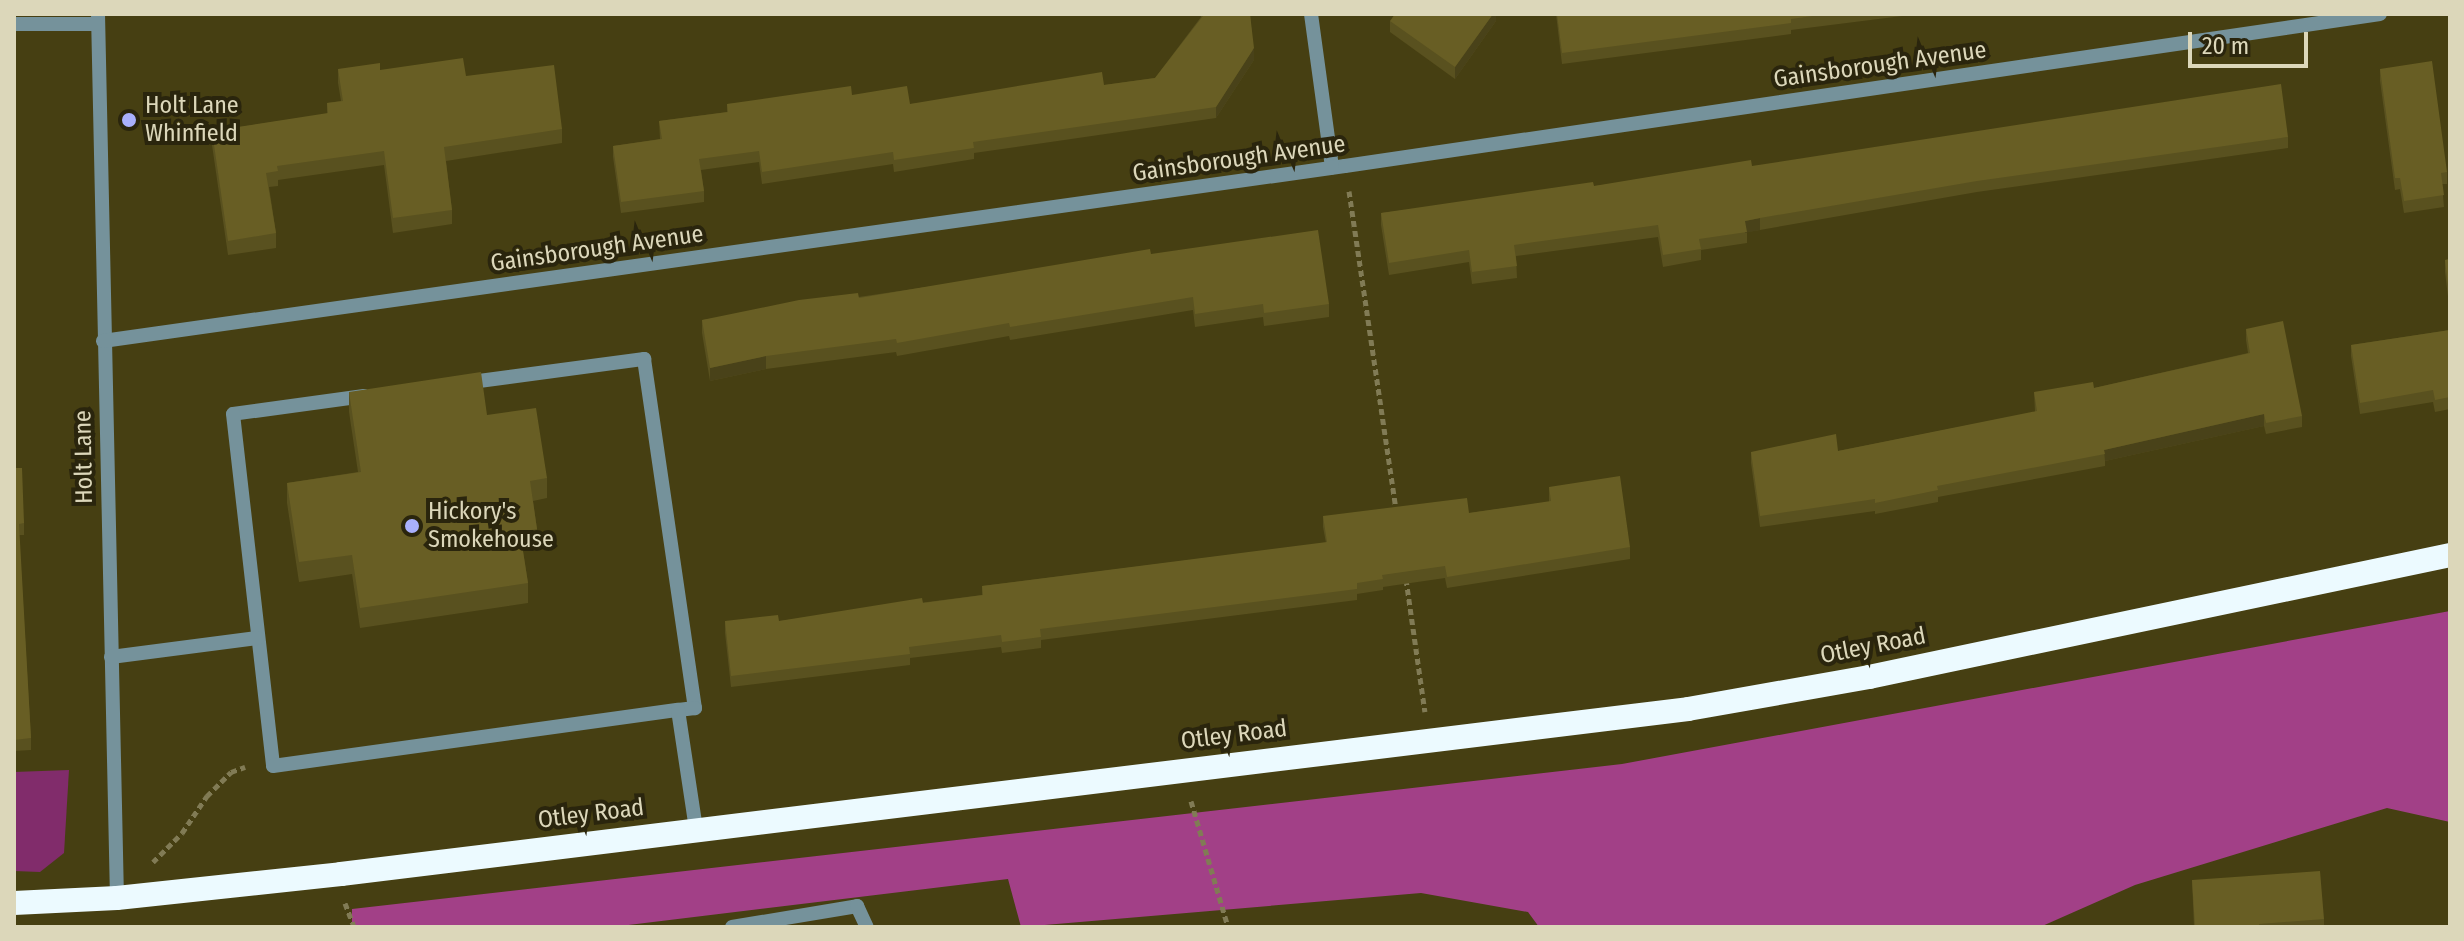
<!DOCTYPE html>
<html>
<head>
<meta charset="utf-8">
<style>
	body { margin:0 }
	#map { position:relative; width:2464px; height:941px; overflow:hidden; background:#463f12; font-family:"Fira Sans Condensed",sans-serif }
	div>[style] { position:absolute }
	.green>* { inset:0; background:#812c6b }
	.forest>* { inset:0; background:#a24087 }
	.path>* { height:5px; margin-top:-2.5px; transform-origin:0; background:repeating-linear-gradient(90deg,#817b55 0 6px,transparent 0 10px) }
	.minor>* { height:14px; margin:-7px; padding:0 7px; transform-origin:7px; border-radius:7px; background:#75929b }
	.highway>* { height:24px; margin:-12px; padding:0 12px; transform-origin:12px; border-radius:12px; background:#ecfaff }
	.wall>* { inset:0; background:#59511f }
	.shaded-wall>* { inset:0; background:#494219 }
	.building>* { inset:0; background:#685e24 }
	.dots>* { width:22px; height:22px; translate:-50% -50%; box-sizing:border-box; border:4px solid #2a250d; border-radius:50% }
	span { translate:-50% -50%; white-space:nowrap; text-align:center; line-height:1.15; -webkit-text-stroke:8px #2a250d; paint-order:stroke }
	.street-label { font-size:24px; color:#dcd7ba }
	.poi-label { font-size:24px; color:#dcd7ba }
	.left { translate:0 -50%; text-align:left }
	.frame { position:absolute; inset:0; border:16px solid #dcd7ba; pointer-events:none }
	.scale { position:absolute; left:2188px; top:32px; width:120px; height:36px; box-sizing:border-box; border:4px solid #dcd7ba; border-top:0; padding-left:10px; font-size:24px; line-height:28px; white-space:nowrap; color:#dcd7ba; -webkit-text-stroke:6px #2a250d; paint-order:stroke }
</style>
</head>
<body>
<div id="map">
	<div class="green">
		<div style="clip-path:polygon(69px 770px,64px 853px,40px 872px,14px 871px,14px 772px)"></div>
	</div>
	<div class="forest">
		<div style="clip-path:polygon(2450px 611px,2450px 822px,2387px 808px,2135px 885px,2040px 927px,1539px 927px,1528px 912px,1421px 893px,1021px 927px,1008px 879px,612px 927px,352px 927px,352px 909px,1622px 764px)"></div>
	</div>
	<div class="path">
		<div style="left:1349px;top:191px;width:322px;rotate:81.6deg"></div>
		<div style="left:1406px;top:579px;width:134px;rotate:81.9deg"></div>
		<div style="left:1191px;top:801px;width:131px;rotate:73.6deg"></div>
		<div style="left:153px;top:862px;width:41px;rotate:-45deg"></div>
		<div style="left:182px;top:833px;width:45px;rotate:-56deg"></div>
		<div style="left:207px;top:796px;width:34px;rotate:-45deg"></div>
		<div style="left:231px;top:772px;width:15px;rotate:-20deg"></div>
		<div style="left:345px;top:903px;width:26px;rotate:69deg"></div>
	</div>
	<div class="minor">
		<div style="left:98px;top:14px;width:884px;rotate:88.77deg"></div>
		<div style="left:1311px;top:14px;width:155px;rotate:82.2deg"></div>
		<div style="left:14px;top:24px;width:84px"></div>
		<div style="left:103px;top:341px;width:1254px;rotate:-8.02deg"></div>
		<div style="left:1345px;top:166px;width:1046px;rotate:-8.35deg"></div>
		<div style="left:464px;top:383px;width:182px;rotate:-7.6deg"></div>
		<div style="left:644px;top:359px;width:353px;rotate:81.7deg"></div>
		<div style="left:695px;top:708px;width:17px;rotate:173deg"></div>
		<div style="left:364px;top:396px;width:132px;rotate:172.2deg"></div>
		<div style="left:233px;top:414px;width:354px;rotate:83.5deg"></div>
		<div style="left:273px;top:766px;width:409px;rotate:-7.9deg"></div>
		<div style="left:678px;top:710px;width:120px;rotate:81.4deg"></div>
		<div style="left:111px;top:657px;width:148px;rotate:-7.4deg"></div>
		<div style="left:732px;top:927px;width:127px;rotate:-9.5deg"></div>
		<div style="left:857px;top:906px;width:23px;rotate:65deg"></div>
	</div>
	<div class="highway">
		<div style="left:14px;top:903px;width:103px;rotate:-2.8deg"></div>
		<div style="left:117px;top:898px;width:225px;rotate:-6.1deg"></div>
		<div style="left:341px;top:874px;width:1357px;rotate:-6.98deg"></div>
		<div style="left:1688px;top:709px;width:184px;rotate:-10deg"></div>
		<div style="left:1869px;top:677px;width:594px;rotate:-11.86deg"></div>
	</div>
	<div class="wall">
		<div style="clip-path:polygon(1201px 14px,1250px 14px,1254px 60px,1216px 118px,974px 153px,974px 159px,894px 172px,893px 164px,762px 184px,759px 162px,701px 170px,704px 191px,704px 202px,621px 213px,613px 157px,613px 146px,660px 139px,659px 121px,727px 112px,727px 104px,852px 95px,910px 104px,1104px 85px,1155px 78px,1201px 17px)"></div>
		<div style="clip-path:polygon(1496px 14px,1496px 21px,1455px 79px,1390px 32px,1390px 21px)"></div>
		<div style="clip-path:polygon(1556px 14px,1918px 14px,1791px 30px,1791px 34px,1562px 64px)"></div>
		<div style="clip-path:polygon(338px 69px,380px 70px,466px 76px,562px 129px,562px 143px,446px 161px,452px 210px,452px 224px,393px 233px,384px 165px,278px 180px,278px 186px,269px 187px,276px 233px,276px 248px,228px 255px,212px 145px,212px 131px,327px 114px,327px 103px,341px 101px,338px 83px)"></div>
		<div style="clip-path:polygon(2380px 69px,2447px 172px,2447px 184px,2442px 184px,2444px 207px,2404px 213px,2400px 189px,2395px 190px,2380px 81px)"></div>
		<div style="clip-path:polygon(2288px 137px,2288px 148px,1977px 192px,1760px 230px,1747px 232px,1747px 243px,1701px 250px,1701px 260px,1663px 267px,1658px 237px,1516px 256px,1517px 278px,1472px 284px,1469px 262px,1389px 275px,1381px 225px,1381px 213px,1752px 166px)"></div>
		<div style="clip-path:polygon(1151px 254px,1329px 304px,1329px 317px,1264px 326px,1263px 317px,1195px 327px,1193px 310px,1010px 340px,1009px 336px,897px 356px,896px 352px,766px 369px,710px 381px,702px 333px,702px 320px)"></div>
		<div style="clip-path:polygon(2450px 259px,2450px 313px,2445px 272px,2445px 260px)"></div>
		<div style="clip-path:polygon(2246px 329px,2302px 416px,2302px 427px,2266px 434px,2264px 426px,2105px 461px,2105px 466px,1938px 497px,1938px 502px,1875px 514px,1875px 511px,1760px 527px,1751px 463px,1751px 452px,1838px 451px,2035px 412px,2034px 392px,2094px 388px,2248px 353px,2246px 340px)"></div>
		<div style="clip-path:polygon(2450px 330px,2450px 409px,2435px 412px,2433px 402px,2360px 414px,2351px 356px,2351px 345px)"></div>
		<div style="clip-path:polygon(349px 392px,487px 415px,547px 478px,547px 498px,533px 501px,537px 529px,537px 549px,523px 551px,528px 583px,528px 603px,360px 628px,352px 574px,299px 582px,287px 503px,287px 483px,358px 472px,349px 412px)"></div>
		<div style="clip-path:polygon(14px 468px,24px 523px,24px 535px,19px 535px,31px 738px,31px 750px,14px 751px)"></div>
		<div style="clip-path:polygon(1549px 487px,1630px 547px,1630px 559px,1447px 588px,1445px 578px,1383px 587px,1383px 590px,1357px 594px,1357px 600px,1041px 640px,1041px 648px,1002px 653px,1001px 647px,910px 658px,910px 665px,731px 687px,725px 633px,725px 621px,779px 621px,982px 595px,982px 586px,1326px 543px,1323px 527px,1323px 516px,1469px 513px,1549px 502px)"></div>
		<div style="clip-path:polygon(2192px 880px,2324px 919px,2324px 927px,2194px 927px)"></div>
	</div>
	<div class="shaded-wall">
		<div style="clip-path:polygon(1493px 14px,1496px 14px,1496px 21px,1455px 79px,1455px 67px)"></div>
		<div style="clip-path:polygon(1254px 48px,1254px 60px,1216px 118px,1216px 107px)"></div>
		<div style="clip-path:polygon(1760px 218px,1760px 230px,1745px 233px,1745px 221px)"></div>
		<div style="clip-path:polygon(766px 356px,766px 369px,710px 381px,710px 368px)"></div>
		<div style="clip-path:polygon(2264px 414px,2264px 426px,2105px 461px,2104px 450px)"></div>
	</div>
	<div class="building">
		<div style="clip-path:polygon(1202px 14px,1250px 14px,1254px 48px,1216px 107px,973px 142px,974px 148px,894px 160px,893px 152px,762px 172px,759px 151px,699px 159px,704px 191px,621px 202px,613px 146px,662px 139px,659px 121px,728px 112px,727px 104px,851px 86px,852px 95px,907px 86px,910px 104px,1102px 72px,1104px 85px,1155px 78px,1203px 16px)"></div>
		<div style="clip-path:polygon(1395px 14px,1493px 14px,1455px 67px,1390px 21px)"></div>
		<div style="clip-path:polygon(1557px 14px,1827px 14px,1791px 19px,1791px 23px,1562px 53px)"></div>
		<div style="clip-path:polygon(463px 58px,466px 76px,554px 65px,562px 129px,444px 147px,452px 210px,393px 218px,384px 151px,277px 166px,278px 171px,266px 173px,276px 233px,228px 241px,212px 131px,328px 113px,327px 103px,343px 101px,338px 69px,380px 63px,380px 70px)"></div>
		<div style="clip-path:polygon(2432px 61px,2447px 172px,2441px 173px,2444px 195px,2404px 201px,2400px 178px,2395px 178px,2380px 69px)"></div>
		<div style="clip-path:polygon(2281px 84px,2288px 137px,1977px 181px,1760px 218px,1745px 221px,1747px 232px,1699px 239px,1701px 249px,1663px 255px,1658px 225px,1514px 245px,1517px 266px,1472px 272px,1469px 250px,1389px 263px,1381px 213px,1593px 182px,1594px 186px,1751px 160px,1752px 166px)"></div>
		<div style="clip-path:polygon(1318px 230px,1329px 304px,1264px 313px,1263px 304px,1195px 314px,1193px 297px,1010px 327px,1009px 323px,897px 343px,896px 339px,766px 356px,710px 368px,702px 320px,799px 300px,858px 293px,859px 298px,1150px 249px,1151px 254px)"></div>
		<div style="clip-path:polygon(2450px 259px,2450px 302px,2445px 260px)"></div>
		<div style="clip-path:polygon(2283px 321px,2302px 416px,2266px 423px,2264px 414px,2104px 450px,2105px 454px,1937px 486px,1938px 490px,1875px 503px,1875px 499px,1760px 516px,1751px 452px,1836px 434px,1838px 451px,2037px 411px,2034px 392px,2093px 382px,2094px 388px,2250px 353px,2246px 329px)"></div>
		<div style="clip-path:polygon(2450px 330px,2450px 397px,2435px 400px,2433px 390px,2360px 403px,2351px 345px)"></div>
		<div style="clip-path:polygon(481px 372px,487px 415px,536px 408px,547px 478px,530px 481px,537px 529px,520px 532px,528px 583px,360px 608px,352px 555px,299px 562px,287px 483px,361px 472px,349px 392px)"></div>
		<div style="clip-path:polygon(14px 468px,22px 468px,24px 523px,19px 524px,31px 738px,14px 740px)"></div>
		<div style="clip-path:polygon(1620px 476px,1630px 547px,1447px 577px,1445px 566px,1382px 575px,1383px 579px,1357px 583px,1357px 589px,1040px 629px,1041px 637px,1002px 642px,1001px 635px,909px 647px,910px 654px,731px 676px,725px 621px,778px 615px,779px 621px,922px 598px,923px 603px,983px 595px,982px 586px,1327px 542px,1323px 516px,1467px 498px,1469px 513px,1551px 501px,1549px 487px)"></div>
		<div style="clip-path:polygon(2320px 871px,2324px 919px,2259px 924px,2259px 927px,2195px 927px,2192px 880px)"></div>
	</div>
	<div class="dots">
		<div style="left:129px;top:120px;background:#a9b0fc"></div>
		<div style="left:412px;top:526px;background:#a9b0fc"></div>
	</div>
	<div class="street-label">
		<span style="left:1880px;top:65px;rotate:-8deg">Gainsborough Avenue</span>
		<span style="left:1239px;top:159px;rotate:-8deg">Gainsborough Avenue</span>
		<span style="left:597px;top:249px;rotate:-8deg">Gainsborough Avenue</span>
		<span style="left:84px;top:457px;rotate:-91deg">Holt Lane</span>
		<span style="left:1873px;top:646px;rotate:-11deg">Otley Road</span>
		<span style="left:1234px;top:735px;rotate:-7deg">Otley Road</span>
		<span style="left:591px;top:814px;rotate:-7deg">Otley Road</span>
	</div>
	<div class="poi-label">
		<span class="left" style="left:145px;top:120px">Holt Lane<br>Whinfield</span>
		<span class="left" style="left:428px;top:526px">Hickory's<br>Smokehouse</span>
	</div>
	<div class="frame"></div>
	<div class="scale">20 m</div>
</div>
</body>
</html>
